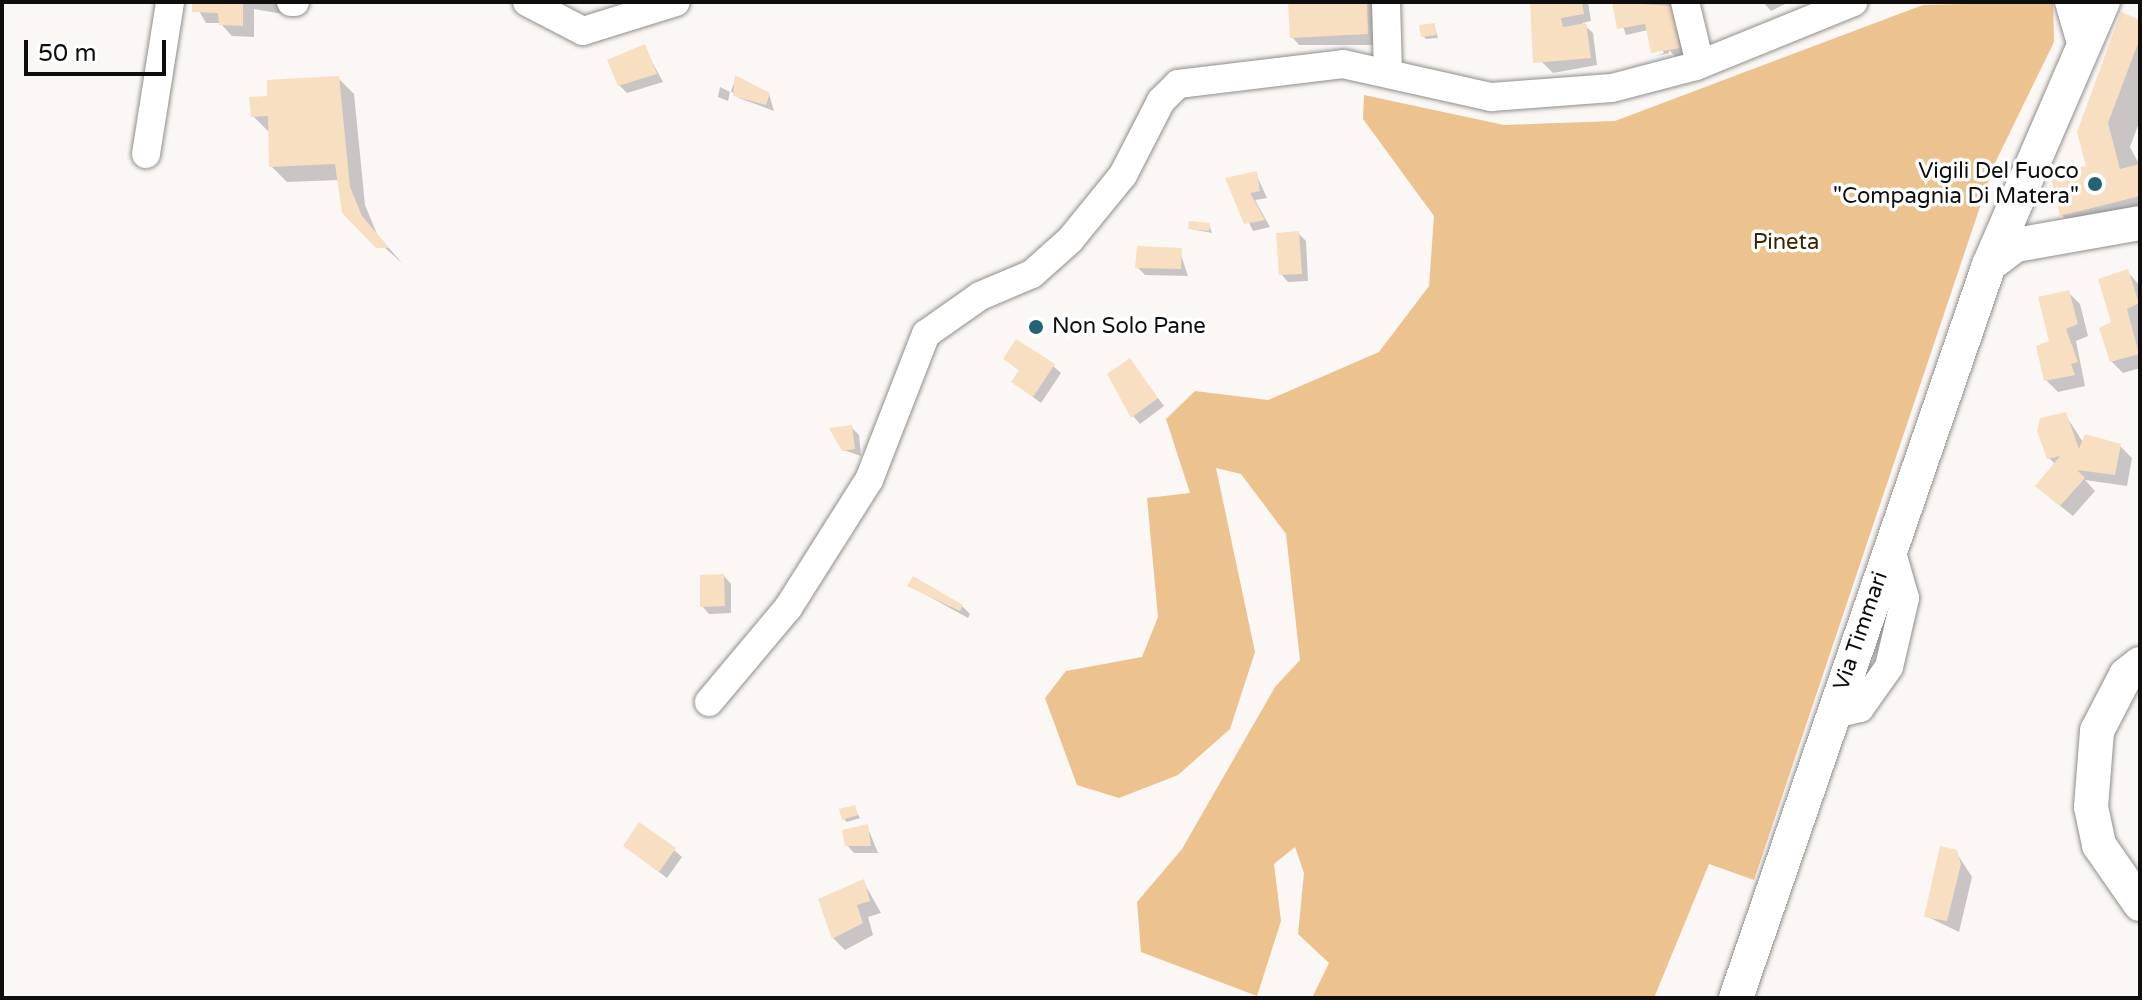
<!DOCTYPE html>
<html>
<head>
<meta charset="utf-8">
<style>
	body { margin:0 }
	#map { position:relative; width:2142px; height:1000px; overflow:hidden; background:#faf7f5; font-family:"Varela Round",sans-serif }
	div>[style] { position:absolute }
	.green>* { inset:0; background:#ecc28f }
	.shadow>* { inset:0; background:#0003 }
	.building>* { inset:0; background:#f9dfc1 }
	.roads { filter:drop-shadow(0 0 2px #908e8b) drop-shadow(0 0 2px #908e8b) }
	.minor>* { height:28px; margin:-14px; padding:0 14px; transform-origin:14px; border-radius:14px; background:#fff }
	.major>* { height:34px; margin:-17px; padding:0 17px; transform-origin:17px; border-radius:17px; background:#fff }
	.dots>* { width:22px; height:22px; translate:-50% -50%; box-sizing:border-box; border:4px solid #fff; border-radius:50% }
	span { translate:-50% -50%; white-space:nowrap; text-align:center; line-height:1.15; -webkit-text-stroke:7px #fff; paint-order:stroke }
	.poi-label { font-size:22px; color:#0f0e0d }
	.right { translate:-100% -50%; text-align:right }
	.left { translate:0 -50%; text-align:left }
	.park-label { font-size:22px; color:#3b2300 }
	.street-label { font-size:22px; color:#0f0e0d }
	.frame { position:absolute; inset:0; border:4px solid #0f0e0d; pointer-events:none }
	.scale { position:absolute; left:24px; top:40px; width:142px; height:36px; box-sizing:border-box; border:4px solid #0f0e0d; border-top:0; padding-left:10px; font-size:24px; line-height:28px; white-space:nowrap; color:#0f0e0d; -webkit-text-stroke:6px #fff; paint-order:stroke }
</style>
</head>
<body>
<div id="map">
	<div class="green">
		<div style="clip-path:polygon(2053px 2px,2054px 42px,1994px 165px,1754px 880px,1709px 864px,1654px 998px,1312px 998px,1329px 963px,1298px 934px,1304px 873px,1295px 847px,1274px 864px,1281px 921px,1257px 996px,1141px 952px,1137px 902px,1182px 849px,1275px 687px,1300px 660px,1286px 534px,1241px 474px,1216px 468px,1255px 652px,1230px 729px,1178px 775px,1119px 798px,1077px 785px,1045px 698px,1066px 671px,1142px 657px,1158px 617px,1147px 498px,1190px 493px,1166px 419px,1195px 391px,1268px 400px,1379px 352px,1429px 286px,1434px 216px,1363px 119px,1364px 95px,1504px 125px,1615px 121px,1923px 5px)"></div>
	</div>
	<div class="shadow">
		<div style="clip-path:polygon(194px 2px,283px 2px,283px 14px,254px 9px,254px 37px,232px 36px,220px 23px,206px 23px)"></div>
		<div style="clip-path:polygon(1290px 2px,1377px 2px,1379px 45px,1299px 45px,1292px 37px)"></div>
		<div style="clip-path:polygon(1532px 2px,1588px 2px,1591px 21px,1582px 23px,1593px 33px,1597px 65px,1553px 73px,1541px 61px)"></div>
		<div style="clip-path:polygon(1614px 2px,1680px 2px,1691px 59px,1680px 61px,1669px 50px,1669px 53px,1656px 56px,1664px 53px,1648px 30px,1626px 35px)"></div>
		<div style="clip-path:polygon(1763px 2px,1789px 2px,1771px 11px)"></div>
		<div style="clip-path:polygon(2140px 22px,2140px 120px,2130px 147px,2140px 166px,2140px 225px,2085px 238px,2062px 215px,2088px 167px)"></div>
		<div style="clip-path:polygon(1434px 25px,1438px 38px,1426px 39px,1423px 36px)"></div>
		<div style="clip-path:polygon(644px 47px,663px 82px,627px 93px,619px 85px)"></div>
		<div style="clip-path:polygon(338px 78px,354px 94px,365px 205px,377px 234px,402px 263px,344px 212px,339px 180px,287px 182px,271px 166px,269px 132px,253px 116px,269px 98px)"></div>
		<div style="clip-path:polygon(736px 78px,769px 94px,774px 111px,739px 98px,731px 91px)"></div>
		<div style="clip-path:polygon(720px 87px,730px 92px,728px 101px,718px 97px)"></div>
		<div style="clip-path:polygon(1256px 174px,1267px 198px,1255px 200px,1270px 227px,1253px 231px,1228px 179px)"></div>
		<div style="clip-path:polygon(1209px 225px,1212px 233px,1191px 229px)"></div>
		<div style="clip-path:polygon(1298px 233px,1306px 241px,1308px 281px,1288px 282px,1281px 274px)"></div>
		<div style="clip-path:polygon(1181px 255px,1188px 276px,1145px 275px,1137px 267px)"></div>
		<div style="clip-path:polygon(2127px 271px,2140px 286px,2140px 368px,2123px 373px,2111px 361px)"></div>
		<div style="clip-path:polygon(2068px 292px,2080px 304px,2088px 336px,2076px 341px,2085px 386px,2058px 392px,2046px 380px)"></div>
		<div style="clip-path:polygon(1005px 359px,1053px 366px,1061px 373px,1041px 403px,1013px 382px,1020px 371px)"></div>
		<div style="clip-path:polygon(1129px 360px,1164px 406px,1140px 424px,1133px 416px)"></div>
		<div style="clip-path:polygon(2065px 414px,2084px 444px,2120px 446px,2132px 458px,2127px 486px,2085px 480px,2095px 491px,2073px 516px,2050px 498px,2056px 465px,2049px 458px)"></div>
		<div style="clip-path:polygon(851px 427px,859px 435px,861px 456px,843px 450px)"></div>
		<div style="clip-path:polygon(724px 576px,731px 584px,731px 613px,709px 614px,702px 606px)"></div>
		<div style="clip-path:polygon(910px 586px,962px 606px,970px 614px,968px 618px)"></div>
		<div style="clip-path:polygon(854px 807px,860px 818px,847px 822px,844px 819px)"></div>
		<div style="clip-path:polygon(867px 826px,878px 853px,854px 853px,847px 845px)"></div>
		<div style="clip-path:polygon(625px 846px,674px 850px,682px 857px,667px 878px)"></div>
		<div style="clip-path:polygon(1956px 852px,1972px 877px,1959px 932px,1926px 916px)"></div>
		<div style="clip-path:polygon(863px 881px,881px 913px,868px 917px,873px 935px,845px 950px,833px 938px)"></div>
	</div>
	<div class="building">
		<div style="clip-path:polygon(192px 2px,243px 2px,243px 26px,219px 25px,218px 13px,192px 12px)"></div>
		<div style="clip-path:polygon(1288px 2px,1367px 2px,1368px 34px,1290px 38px)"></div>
		<div style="clip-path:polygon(1530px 2px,1582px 2px,1584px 14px,1561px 18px,1563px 27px,1586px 23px,1591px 58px,1533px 63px)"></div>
		<div style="clip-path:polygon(1612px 2px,1673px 6px,1680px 48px,1651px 53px,1645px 24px,1617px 29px)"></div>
		<div style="clip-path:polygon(2121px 12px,2140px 20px,2140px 38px,2108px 123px,2120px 169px,2140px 164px,2140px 196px,2060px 216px,2050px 174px,2086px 166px,2077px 132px)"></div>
		<div style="clip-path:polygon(1435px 23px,1436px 35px,1421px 37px,1419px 25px)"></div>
		<div style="clip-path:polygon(645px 44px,657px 74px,618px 86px,607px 60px)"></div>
		<div style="clip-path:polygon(735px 75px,770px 93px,766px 105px,733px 96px)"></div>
		<div style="clip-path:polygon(339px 76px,350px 187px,362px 216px,389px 248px,376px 248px,342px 213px,335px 164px,269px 167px,268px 116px,251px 117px,249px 97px,267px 96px,267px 80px)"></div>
		<div style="clip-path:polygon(1257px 171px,1260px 191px,1250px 193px,1265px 220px,1244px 224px,1225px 178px)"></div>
		<div style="clip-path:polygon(1189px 221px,1210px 223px,1209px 231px,1188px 229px)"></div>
		<div style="clip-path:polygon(1299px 231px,1302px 274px,1279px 275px,1276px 233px)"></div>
		<div style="clip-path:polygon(1137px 246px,1182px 248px,1181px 269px,1135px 268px)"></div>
		<div style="clip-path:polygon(2128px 269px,2139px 303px,2127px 309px,2139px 354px,2110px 362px,2099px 328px,2111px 322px,2098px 279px)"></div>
		<div style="clip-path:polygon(2069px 290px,2078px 324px,2066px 329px,2078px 362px,2071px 364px,2075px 375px,2044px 381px,2036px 346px,2049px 341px,2038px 297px)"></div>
		<div style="clip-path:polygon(1016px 339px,1055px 364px,1033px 397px,1011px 382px,1019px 370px,1003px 359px)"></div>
		<div style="clip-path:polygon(1130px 358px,1158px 398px,1131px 418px,1107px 374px)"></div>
		<div style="clip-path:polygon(2066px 412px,2079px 449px,2085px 434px,2121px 444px,2115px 475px,2077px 470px,2085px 478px,2060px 506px,2035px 486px,2060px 456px,2047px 459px,2037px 431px,2040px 418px)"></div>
		<div style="clip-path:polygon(852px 425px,855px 449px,842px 451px,829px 428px)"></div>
		<div style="clip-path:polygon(724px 574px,725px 606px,700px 607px,700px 575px)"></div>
		<div style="clip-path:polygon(913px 576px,963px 605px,960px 611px,907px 586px)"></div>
		<div style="clip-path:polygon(855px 805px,858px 815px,842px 820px,839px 809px)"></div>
		<div style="clip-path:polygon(639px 822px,676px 848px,659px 872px,623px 846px)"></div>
		<div style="clip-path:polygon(868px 824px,871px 846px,845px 846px,842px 830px)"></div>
		<div style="clip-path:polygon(1940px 846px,1957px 850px,1961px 864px,1947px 921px,1924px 917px)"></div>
		<div style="clip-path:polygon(864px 879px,870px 901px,857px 905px,863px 923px,832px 939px,818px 899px)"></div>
	</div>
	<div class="roads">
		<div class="minor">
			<div style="left:291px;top:2px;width:4px"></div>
			<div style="left:527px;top:2px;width:63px;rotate:27.4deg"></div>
			<div style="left:583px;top:31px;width:97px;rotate:-17.3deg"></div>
			<div style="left:1386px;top:2px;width:70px;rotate:88.4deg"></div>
			<div style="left:1685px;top:2px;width:64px;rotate:76.4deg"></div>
			<div style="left:2069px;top:2px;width:43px;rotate:73.7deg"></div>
			<div style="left:146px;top:154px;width:154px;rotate:-81deg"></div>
			<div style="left:709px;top:702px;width:123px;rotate:-50deg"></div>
			<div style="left:788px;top:608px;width:151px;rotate:-57.7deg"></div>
			<div style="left:869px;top:480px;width:157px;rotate:-68.7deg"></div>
			<div style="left:926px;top:334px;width:66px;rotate:-35.1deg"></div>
			<div style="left:980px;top:296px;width:56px;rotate:-22.9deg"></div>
			<div style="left:1032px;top:274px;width:51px;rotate:-41.8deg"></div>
			<div style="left:1070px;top:240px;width:84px;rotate:-50.8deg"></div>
			<div style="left:1123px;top:175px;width:83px;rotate:-62.8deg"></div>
			<div style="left:1161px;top:101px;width:24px;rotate:-45deg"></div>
			<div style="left:1178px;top:84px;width:166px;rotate:-6.9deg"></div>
			<div style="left:1343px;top:64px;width:152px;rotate:12.6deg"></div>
			<div style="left:1491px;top:97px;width:121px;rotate:-4.3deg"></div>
			<div style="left:1612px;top:88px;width:87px;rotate:-14.7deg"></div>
			<div style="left:1696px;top:66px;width:170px;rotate:-22.1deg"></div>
			<div style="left:1832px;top:715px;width:29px;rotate:-14deg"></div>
			<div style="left:1860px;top:708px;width:50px;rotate:-54.7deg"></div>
			<div style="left:1889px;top:667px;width:71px;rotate:-76.9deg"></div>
			<div style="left:1905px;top:598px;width:54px;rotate:-106.1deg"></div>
		</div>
		<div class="major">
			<div style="left:1989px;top:265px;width:34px;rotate:-37deg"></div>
			<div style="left:2016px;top:245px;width:126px;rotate:-10.1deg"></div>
			<div style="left:2140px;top:664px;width:18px;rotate:142deg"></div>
			<div style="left:2126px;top:675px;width:63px;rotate:117.4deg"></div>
			<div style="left:2097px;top:731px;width:76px;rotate:94.5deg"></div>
			<div style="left:2091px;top:807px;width:39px;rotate:78deg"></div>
			<div style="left:2099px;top:845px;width:72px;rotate:55.2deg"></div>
			<div style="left:1736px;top:998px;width:775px;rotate:-70.96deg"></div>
			<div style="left:1989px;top:265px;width:287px;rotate:-66.6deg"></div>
		</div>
	</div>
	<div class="dots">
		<div style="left:2095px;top:184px;background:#226378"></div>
		<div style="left:1036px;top:327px;background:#226378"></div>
	</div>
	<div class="poi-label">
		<span class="right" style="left:2079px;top:184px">Vigili Del Fuoco<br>"Compagnia Di Matera"</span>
		<span class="left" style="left:1052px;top:327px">Non Solo Pane</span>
	</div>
	<div class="park-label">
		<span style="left:1786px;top:243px">Pineta</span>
	</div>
	<div class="street-label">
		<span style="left:1861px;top:631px;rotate:-71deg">Via Timmari</span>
	</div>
	<div class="frame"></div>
	<div class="scale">50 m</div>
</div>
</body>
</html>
